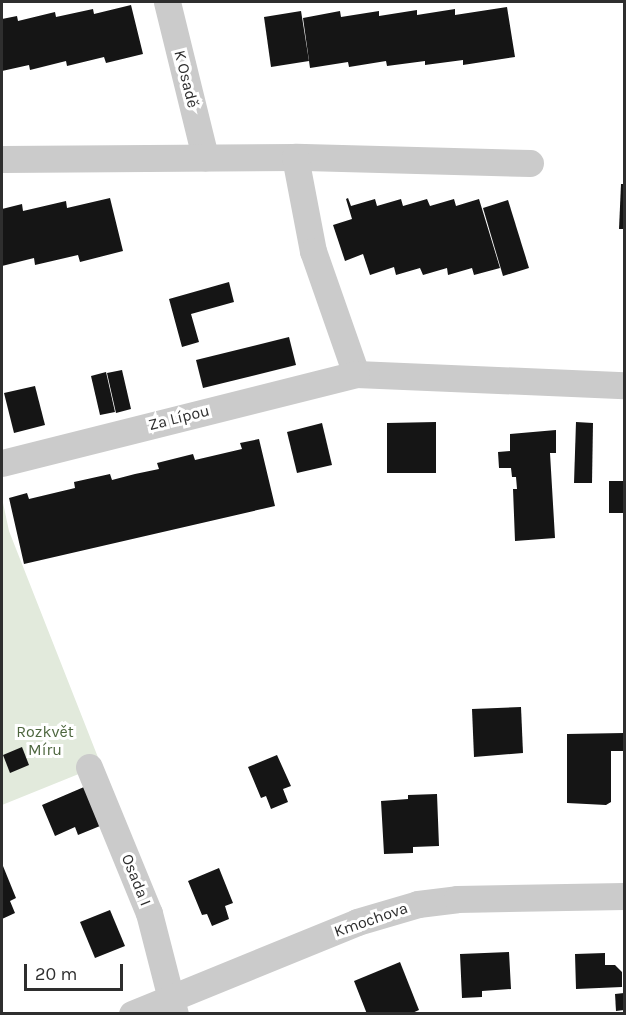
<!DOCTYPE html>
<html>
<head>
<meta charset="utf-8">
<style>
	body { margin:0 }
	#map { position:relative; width:626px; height:1015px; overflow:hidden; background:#fff; font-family:Karla,sans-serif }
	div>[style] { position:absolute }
	.green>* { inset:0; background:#e2eadc }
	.building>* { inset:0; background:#151515 }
	.street>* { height:27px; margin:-13.5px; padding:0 13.5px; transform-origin:13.5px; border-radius:13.5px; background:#cbcbcb }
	span { translate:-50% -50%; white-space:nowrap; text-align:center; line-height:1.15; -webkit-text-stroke:6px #fff; paint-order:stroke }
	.street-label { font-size:16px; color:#2e2e2e }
	.park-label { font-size:16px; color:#4d663e }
	.frame { position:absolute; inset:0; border:3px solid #2e2e2e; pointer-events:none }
	.scale { position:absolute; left:24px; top:964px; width:99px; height:27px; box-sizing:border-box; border:3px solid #2e2e2e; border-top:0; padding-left:8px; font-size:18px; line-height:21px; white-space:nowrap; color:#2e2e2e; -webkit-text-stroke:4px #fff; paint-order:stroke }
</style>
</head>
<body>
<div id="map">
	<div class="green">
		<div style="clip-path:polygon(2px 498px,9px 531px,101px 765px,2px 805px)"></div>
	</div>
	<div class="building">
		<div style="clip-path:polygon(131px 5px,143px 54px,106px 63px,104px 57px,67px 66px,66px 61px,30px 70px,29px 65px,2px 71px,2px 19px,17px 16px,18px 21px,55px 12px,56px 17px,93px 9px,94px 14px)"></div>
		<div style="clip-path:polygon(507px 7px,515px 57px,463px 65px,463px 60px,425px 65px,425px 61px,387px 66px,386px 61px,349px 67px,348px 62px,310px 68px,303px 18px,340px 11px,341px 17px,379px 11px,379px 16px,417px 10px,417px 15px,455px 9px,455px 15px)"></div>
		<div style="clip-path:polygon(301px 11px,309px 61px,271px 67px,264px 17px)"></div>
		<div style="clip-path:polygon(621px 184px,624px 184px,624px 229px,619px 229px)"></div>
		<div style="clip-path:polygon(110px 198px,123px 251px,80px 262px,78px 255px,35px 265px,34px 258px,2px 266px,2px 209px,22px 204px,23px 211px,66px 201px,67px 208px)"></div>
		<div style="clip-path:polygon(348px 198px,351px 206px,375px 199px,377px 206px,401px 199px,403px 206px,427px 199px,430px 206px,454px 199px,456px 206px,479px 199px,500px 268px,474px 275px,472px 268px,448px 275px,447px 268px,423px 275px,420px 268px,396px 275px,394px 267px,370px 275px,363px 254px,345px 261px,333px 225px,352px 219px,346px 199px)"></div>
		<div style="clip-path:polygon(508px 200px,529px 268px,503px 276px,483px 208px)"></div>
		<div style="clip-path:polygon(229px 282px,234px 302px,191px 314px,199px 342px,182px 347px,169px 299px)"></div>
		<div style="clip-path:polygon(289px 337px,296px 365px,203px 388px,196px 360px)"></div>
		<div style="clip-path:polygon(122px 370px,131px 409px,116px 413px,107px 373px)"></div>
		<div style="clip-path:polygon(106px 372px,115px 412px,100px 415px,91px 376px)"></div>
		<div style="clip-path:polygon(35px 386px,45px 425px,14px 433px,4px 393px)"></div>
		<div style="clip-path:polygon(436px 422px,436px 473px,387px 473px,387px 423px)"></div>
		<div style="clip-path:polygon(576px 422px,593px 423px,592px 483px,574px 483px)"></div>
		<div style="clip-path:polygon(322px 423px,332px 465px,297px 473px,287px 432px)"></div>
		<div style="clip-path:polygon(556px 430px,556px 453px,550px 453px,555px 538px,515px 541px,513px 489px,517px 489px,516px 477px,512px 477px,511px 468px,499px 468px,498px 452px,510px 451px,510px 434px)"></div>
		<div style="clip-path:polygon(259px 439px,275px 506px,24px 564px,9px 498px,27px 493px,29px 499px,75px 488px,74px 482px,110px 474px,112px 480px,135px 474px,159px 469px,157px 463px,193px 454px,195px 460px,242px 449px,240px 443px)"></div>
		<div style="clip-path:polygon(609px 481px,624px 481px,624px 513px,609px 513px)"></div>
		<div style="clip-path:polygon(521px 707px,523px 753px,474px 757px,472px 709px)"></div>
		<div style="clip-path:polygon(624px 733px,624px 751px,611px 751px,611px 802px,606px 805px,567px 803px,567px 734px)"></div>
		<div style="clip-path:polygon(22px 747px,29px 765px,10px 773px,3px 755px)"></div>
		<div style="clip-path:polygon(277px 755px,291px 786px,283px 789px,288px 802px,271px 809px,266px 796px,261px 798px,248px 767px)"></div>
		<div style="clip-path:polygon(84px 787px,100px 826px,78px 835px,75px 827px,55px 836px,42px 805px)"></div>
		<div style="clip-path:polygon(437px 794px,439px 846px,413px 847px,413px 853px,384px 854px,381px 801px,408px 799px,408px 795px)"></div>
		<div style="clip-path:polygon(3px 866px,16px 898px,10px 901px,15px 913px,2px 919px)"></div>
		<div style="clip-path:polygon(219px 868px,233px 903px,225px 906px,229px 919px,212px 926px,207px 914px,202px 915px,188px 881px)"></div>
		<div style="clip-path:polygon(110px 910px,125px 946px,95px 958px,80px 922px)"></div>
		<div style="clip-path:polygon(509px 952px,511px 989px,482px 991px,482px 997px,462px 998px,460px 954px)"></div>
		<div style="clip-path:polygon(605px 953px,605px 965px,615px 965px,622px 972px,622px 987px,576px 989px,575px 954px)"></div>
		<div style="clip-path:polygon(400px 962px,419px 1010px,410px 1014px,367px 1014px,354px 981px)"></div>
		<div style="clip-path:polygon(624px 993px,624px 1010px,616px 1011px,615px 994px)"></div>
	</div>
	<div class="street">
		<div style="left:167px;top:2px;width:160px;rotate:76.2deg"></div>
		<div style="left:2px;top:159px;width:293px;rotate:-0.4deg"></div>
		<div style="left:530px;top:163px;width:235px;rotate:-178.5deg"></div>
		<div style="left:295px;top:157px;width:96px;rotate:79.2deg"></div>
		<div style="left:313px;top:251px;width:130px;rotate:70.7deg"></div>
		<div style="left:356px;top:374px;width:268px;rotate:2.4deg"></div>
		<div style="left:2px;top:463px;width:365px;rotate:-14.1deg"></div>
		<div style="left:89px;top:767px;width:158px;rotate:67.7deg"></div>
		<div style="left:149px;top:913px;width:104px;rotate:75.6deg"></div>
		<div style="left:132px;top:1014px;width:243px;rotate:-22.2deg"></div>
		<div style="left:357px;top:922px;width:64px;rotate:-16.4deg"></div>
		<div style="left:418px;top:904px;width:39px;rotate:-7deg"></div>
		<div style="left:457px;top:899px;width:167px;rotate:-1deg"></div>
	</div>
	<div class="street-label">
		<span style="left:186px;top:79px;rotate:76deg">K Osadě</span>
		<span style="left:179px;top:418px;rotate:-14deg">Za Lípou</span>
		<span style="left:136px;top:880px;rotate:68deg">Osada I</span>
		<span style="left:371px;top:920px;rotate:-19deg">Kmochova</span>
	</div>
	<div class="park-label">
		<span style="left:45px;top:741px">Rozkvět<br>Míru</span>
	</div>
	<div class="frame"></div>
	<div class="scale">20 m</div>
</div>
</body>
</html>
